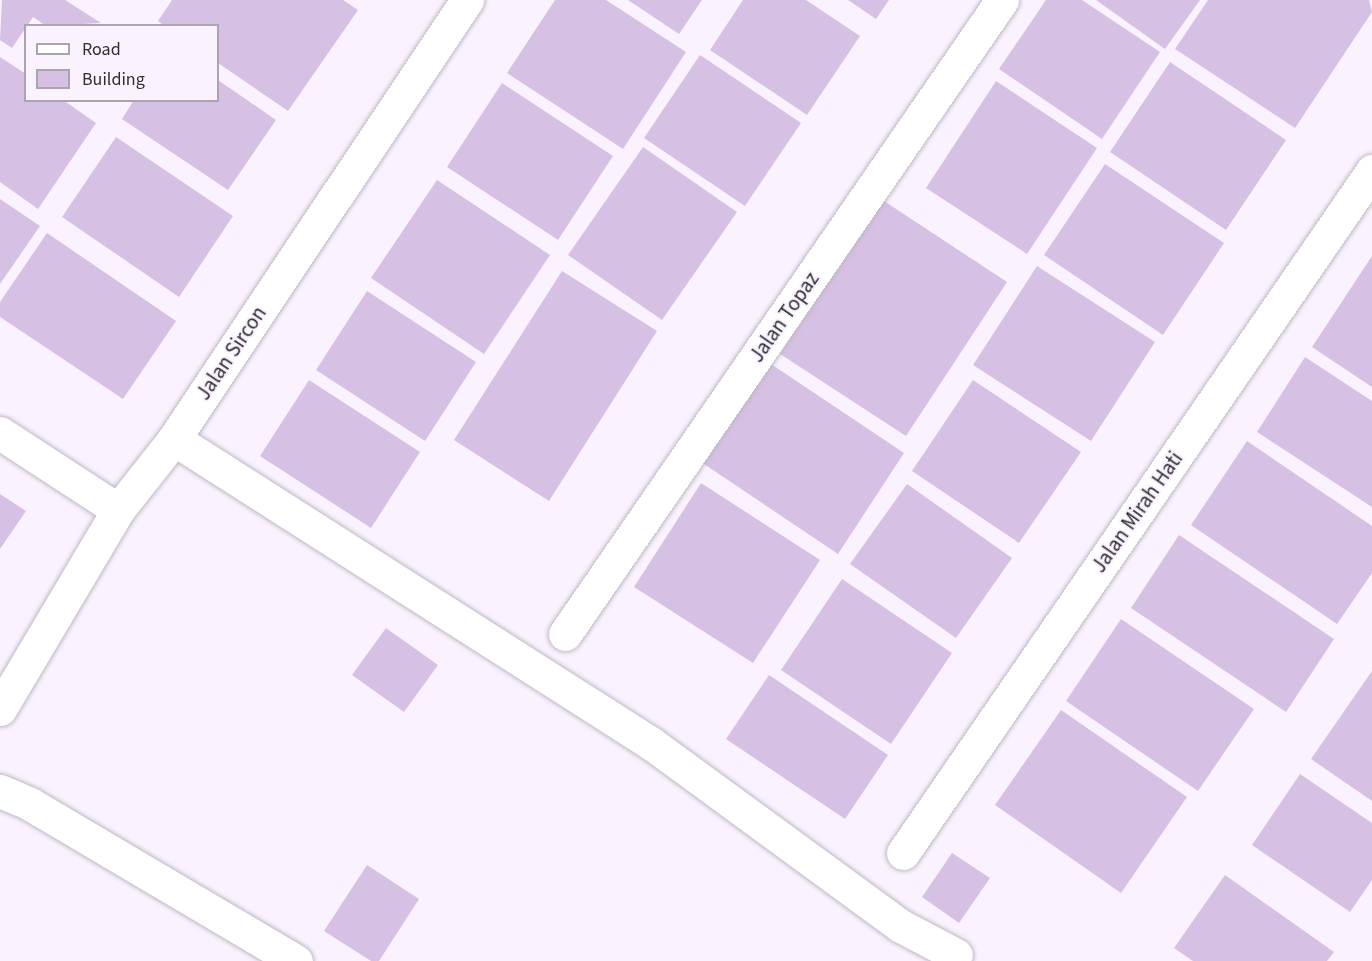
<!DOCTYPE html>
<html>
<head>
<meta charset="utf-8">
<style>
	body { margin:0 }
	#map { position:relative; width:1372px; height:961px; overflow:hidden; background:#faf3ff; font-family:"Source Sans 3",sans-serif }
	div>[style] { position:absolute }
	.building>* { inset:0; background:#d6c0e4 }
	.roads { filter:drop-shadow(0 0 2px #c0b7c5) drop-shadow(0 0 2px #c0b7c5) }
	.street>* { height:33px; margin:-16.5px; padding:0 16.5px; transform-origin:16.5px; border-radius:16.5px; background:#fff }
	span { translate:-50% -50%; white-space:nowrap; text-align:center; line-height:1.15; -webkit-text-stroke:4.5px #faf3ff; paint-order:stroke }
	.street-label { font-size:21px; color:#312d33 }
	.legend { position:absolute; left:24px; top:24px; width:195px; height:78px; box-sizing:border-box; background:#faf3ff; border:2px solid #aaa4ad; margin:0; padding:8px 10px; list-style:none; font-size:18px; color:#312d33 }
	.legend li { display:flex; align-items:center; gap:12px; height:30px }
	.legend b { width:30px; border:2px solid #aaa4ad }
</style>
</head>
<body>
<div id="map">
	<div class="building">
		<div style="clip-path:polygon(2px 0,65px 0,101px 23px,46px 26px,33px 17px,12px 48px,0 40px)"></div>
		<div style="clip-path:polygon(172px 0,343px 0,358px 10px,288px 111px,218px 63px,218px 26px,164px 26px,158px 21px)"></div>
		<div style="clip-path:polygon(555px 0,606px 0,686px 52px,623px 149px,507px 73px)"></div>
		<div style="clip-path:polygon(628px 0,702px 0,679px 34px)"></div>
		<div style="clip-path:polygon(743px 0,806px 0,860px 36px,807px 115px,710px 50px)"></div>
		<div style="clip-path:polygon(848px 0,889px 0,876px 19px)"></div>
		<div style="clip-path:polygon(1046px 0,1082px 0,1160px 52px,1102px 139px,999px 69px)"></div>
		<div style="clip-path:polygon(1096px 0,1200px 0,1165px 49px)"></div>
		<div style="clip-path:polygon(1208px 0,1369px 0,1372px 12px,1295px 128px,1175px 49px)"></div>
		<div style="clip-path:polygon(700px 55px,801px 123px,745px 206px,644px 138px)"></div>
		<div style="clip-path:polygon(0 57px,26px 74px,26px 100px,63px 100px,96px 123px,38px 209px,0 182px)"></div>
		<div style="clip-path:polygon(1170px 62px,1286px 140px,1226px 230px,1110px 152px)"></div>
		<div style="clip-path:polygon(218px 80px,276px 120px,228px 190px,122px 119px,134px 100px,218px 100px)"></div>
		<div style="clip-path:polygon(996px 81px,1097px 148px,1027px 254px,926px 188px)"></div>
		<div style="clip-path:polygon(502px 83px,613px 156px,558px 240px,447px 167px)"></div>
		<div style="clip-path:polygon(116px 137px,233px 216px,179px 297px,62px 217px)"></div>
		<div style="clip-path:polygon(643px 147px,737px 212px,662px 320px,568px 255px)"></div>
		<div style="clip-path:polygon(1105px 164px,1224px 243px,1163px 335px,1044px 255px)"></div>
		<div style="clip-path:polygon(437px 180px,550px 255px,484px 354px,371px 278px)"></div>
		<div style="clip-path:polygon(0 199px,40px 226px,0 284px)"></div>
		<div style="clip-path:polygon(881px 199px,1007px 282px,906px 436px,780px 354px)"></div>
		<div style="clip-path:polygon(47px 233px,176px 321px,123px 399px,0 317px,0 302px)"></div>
		<div style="clip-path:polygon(1372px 256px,1372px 387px,1312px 347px)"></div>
		<div style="clip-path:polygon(1037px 266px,1155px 342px,1091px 441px,973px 365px)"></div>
		<div style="clip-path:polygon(562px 271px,657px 331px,549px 501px,454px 440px)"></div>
		<div style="clip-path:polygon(367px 291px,476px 362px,425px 441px,316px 370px)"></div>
		<div style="clip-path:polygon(1305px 357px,1372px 401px,1372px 507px,1257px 432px)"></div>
		<div style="clip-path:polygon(768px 362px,904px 453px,838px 554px,701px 462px)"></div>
		<div style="clip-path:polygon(309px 380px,420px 452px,371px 528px,260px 456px)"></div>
		<div style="clip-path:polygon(973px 380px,1081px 452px,1019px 543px,912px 471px)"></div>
		<div style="clip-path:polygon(1247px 441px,1372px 526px,1372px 573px,1337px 624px,1191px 525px)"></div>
		<div style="clip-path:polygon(701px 483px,820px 560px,753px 663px,634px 587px)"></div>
		<div style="clip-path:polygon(907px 484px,1012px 558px,956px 638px,850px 564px)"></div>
		<div style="clip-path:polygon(0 494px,26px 511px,0 549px)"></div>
		<div style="clip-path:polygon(1179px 535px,1334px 639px,1286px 712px,1131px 608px)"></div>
		<div style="clip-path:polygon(842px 579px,952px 653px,891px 744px,781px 670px)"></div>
		<div style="clip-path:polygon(1121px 619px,1254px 709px,1198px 791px,1066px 701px)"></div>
		<div style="clip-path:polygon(386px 628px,438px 665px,404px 712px,352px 675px)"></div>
		<div style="clip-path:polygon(1372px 671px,1372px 801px,1311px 759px)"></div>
		<div style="clip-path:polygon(769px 675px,888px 755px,845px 819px,726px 739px)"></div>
		<div style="clip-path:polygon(1061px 710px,1187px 797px,1121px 893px,995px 805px)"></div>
		<div style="clip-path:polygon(1300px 774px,1372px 823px,1372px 880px,1350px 912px,1252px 845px)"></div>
		<div style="clip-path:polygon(952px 853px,990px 878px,959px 923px,922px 897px)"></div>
		<div style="clip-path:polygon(367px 865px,419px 899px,379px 961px,371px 961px,324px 931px)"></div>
		<div style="clip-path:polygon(1225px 875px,1334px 952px,1327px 961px,1193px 961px,1174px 948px)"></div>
	</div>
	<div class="roads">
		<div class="street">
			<div style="left:0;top:433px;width:141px;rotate:33.1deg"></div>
			<div style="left:174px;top:439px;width:567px;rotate:32.54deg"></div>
			<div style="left:652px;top:744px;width:308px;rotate:36.2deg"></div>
			<div style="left:901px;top:926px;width:62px;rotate:27.8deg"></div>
			<div style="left:565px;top:634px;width:770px;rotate:-55.42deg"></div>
			<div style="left:0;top:709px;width:231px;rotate:-59.3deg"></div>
			<div style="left:118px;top:510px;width:90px;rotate:-51.7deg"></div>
			<div style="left:174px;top:439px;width:528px;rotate:-56.28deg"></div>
			<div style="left:0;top:791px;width:33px;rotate:23deg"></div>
			<div style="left:30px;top:804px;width:309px;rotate:30.6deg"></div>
			<div style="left:903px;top:853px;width:828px;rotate:-55.48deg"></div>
		</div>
	</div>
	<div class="street-label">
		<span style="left:784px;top:317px;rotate:-55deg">Jalan Topaz</span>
		<span style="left:231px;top:353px;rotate:-56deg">Jalan Sircon</span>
		<span style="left:1137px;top:512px;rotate:-55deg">Jalan Mirah Hati</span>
	</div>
	<ul class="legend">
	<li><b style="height:8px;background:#fff"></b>Road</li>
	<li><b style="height:16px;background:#d6c0e4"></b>Building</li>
	</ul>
</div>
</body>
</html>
